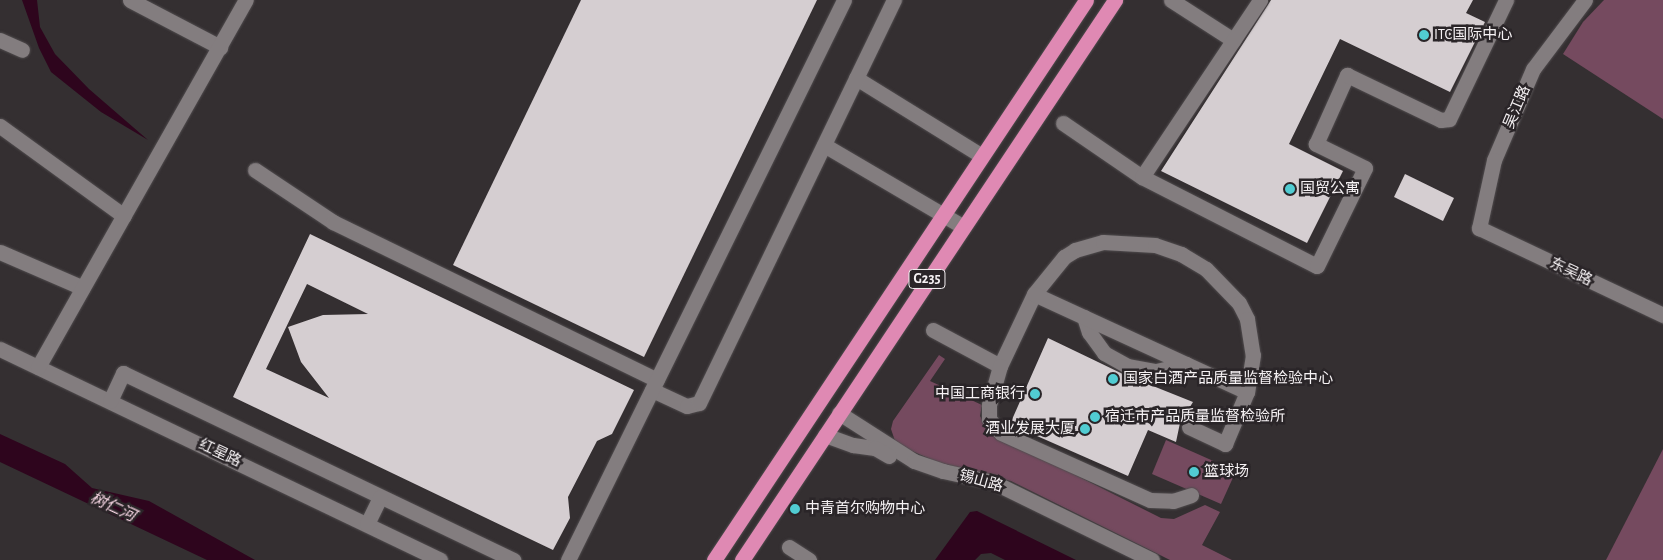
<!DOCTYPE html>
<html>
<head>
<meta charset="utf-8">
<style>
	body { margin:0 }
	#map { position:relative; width:1663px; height:560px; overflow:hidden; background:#342f31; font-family:"Alegreya Sans","Noto Sans SC",sans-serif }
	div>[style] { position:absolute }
	.green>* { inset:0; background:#754a5f }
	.water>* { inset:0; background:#2e051d }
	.building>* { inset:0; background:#d5ced1 }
	.roads { filter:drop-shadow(0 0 1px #504c4e) drop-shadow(0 0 1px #504c4e) }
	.minor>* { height:15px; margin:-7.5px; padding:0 7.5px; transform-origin:7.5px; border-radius:7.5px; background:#837d7f }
	.highway>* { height:15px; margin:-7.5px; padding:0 7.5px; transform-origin:7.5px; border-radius:7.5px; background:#df89b3 }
	.dots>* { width:14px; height:14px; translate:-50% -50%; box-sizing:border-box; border:2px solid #2a2528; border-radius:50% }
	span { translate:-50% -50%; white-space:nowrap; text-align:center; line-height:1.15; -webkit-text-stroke:5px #2a2528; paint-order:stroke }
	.shield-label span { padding:1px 4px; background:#2a2528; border:1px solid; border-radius:4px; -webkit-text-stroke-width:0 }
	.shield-label { font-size:14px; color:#f6f2f4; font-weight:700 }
	.poi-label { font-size:15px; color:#f6f2f4 }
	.left { translate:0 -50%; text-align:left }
	.right { translate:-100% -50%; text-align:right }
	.street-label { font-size:15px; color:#f6f2f4 }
	.water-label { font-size:16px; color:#f6d5e3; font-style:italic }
</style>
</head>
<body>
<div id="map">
	<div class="green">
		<div style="clip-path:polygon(1604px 0,1663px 0,1663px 119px,1563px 54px,1583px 22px)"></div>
		<div style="clip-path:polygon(939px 355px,945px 359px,930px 381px,982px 405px,980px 416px,988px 431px,1161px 518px,1174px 519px,1205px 505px,1220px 512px,1202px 545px,1232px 560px,1170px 560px,1011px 481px,937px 462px,896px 444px,891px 429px,893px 421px)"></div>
		<div style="clip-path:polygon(1166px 440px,1236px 471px,1221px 504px,1152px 474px)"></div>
		<div style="clip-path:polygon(1663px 449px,1663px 560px,1606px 560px)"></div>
	</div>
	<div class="water">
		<div style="clip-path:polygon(22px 0,37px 0,40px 27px,55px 54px,89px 89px,148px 140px,101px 112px,51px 72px,39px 48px)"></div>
		<div style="clip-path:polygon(0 434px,65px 464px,92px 488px,149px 501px,255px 560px,207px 560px,0 462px)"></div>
		<div style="clip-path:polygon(977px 511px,997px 521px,1076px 560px,1005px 560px,991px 553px,981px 554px,975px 560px,935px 560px,970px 512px)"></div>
	</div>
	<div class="building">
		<div style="clip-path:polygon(581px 0,817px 0,644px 357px,453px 265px)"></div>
		<div style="clip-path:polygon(1271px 0,1473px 0,1466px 13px,1485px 22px,1450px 92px,1340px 39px,1289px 144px,1343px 171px,1307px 243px,1161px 171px)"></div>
		<div style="clip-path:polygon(1405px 174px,1454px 198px,1443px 221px,1394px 197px)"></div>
		<div style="clip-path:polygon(evenodd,310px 234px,634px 390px,612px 434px,597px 441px,568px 497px,570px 518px,553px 550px,233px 397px,310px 234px,307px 284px,368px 314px,323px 315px,288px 327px,301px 362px,329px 398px,266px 369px,307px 284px)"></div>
		<div style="clip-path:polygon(1048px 338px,1123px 374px,1193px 402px,1180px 423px,1176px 442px,1148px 430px,1128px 476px,1010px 424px)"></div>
	</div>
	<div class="roads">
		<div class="minor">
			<div style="left:130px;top:0;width:102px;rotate:27.6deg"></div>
			<div style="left:1171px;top:0;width:74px;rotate:32.8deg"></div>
			<div style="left:1585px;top:0;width:86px;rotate:127deg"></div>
			<div style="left:1533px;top:69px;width:99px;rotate:113.2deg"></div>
			<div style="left:1494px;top:160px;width:70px;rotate:102.4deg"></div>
			<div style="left:1479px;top:228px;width:204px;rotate:25.3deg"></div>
			<div style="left:0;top:40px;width:24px;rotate:24deg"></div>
			<div style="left:856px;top:78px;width:148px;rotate:31.8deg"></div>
			<div style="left:1063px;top:123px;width:96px;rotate:34.4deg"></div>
			<div style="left:1142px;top:177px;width:196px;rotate:27deg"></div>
			<div style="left:1317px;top:266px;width:109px;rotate:-63.9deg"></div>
			<div style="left:1365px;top:168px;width:55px;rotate:-153.9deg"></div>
			<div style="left:1316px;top:144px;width:76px;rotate:-65.8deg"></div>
			<div style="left:1347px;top:75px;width:104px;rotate:25.6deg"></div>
			<div style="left:1441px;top:120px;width:8px;rotate:-7deg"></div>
			<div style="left:1449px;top:119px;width:132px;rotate:-64.4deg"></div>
			<div style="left:0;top:126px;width:153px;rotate:36deg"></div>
			<div style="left:824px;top:145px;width:160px;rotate:30.4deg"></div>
			<div style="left:255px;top:170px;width:94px;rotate:33.7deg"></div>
			<div style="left:333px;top:222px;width:360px;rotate:26deg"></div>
			<div style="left:1142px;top:177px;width:213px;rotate:-56.3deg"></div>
			<div style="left:0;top:252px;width:90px;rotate:23.4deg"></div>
			<div style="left:1084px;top:317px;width:16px;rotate:72deg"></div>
			<div style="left:1089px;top:332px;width:26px;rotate:54deg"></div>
			<div style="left:1104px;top:353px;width:26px;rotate:29deg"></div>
			<div style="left:1127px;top:366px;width:29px;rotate:10deg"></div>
			<div style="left:1156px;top:371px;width:31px;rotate:-13deg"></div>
			<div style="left:933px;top:330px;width:76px;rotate:28.2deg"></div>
			<div style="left:1000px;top:366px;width:80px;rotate:-64.7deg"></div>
			<div style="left:1034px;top:294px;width:48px;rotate:-51deg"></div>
			<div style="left:1064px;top:257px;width:13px;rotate:-32deg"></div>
			<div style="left:1075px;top:250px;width:29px;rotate:-16deg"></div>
			<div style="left:1103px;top:242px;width:52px;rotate:3.3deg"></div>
			<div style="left:1155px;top:245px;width:28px;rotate:19deg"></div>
			<div style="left:1181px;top:254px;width:29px;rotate:31deg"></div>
			<div style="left:1206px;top:269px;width:47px;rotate:45.9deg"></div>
			<div style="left:1239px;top:303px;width:18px;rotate:63deg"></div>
			<div style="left:1247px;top:319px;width:36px;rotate:81deg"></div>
			<div style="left:1253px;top:355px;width:37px;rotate:99deg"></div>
			<div style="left:1247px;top:392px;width:234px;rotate:-155.3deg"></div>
			<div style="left:0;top:349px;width:488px;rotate:25.6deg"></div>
			<div style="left:1000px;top:366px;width:41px;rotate:105.8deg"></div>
			<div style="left:989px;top:405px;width:14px;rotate:90deg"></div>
			<div style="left:989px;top:419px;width:18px;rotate:49deg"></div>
			<div style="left:1001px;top:433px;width:163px;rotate:24.2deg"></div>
			<div style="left:1150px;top:500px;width:23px;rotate:2deg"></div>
			<div style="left:1173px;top:501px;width:19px;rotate:-18deg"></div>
			<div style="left:38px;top:367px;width:422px;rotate:-60.5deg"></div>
			<div style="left:652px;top:390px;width:38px;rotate:25deg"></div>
			<div style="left:687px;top:406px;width:12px;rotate:-14deg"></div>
			<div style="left:699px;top:403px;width:448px;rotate:-64.2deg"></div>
			<div style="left:110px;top:401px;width:31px;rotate:-65deg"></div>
			<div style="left:123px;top:373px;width:433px;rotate:25.6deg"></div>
			<div style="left:839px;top:413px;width:89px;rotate:32.6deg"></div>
			<div style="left:914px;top:461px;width:31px;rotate:19deg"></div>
			<div style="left:943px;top:471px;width:51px;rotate:12.4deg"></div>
			<div style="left:993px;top:482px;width:177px;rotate:26.1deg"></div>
			<div style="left:1189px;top:427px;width:40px;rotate:25deg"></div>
			<div style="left:1225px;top:444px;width:56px;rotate:-67.1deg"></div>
			<div style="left:825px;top:435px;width:30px;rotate:20deg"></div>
			<div style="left:853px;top:445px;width:22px;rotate:8deg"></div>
			<div style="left:875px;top:448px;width:16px;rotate:30deg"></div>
			<div style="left:367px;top:524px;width:30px;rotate:-64deg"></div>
			<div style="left:789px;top:547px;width:24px;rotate:33deg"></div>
			<div style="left:568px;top:560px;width:624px;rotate:-63.76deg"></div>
		</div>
		<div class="highway">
			<div style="left:714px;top:560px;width:672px;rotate:-56.4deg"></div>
			<div style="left:742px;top:560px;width:673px;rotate:-56.33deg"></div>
		</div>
	</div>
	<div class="dots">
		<div style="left:1424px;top:35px;background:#51ccd2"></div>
		<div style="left:1290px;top:189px;background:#51ccd2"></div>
		<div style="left:1113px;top:379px;background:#51ccd2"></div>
		<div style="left:1035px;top:394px;background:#51ccd2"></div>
		<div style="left:1095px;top:417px;background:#51ccd2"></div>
		<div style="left:1085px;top:429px;background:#51ccd2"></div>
		<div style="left:1194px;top:472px;background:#51ccd2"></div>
		<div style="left:795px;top:509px;background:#51ccd2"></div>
	</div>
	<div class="shield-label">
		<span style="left:927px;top:279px">G235</span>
	</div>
	<div class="poi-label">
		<span class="left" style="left:1434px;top:35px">ITC国际中心</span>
		<span class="left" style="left:1300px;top:189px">国贸公寓</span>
		<span class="left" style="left:1123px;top:379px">国家白酒产品质量监督检验中心</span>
		<span class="right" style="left:1025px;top:394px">中国工商银行</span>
		<span class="left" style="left:1105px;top:417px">宿迁市产品质量监督检验所</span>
		<span class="right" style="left:1075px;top:429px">酒业发展大厦</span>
		<span class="left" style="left:1204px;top:472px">篮球场</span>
		<span class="left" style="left:805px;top:509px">中青首尔购物中心</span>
	</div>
	<div class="street-label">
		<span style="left:1517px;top:107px;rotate:-67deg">吴江路</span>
		<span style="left:1571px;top:272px;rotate:25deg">东吴路</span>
		<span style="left:220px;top:453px;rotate:25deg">红星路</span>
		<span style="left:981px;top:481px;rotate:16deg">锡山路</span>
	</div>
	<div class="water-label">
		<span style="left:113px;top:507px;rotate:25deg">树仁河</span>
	</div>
</div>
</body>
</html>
